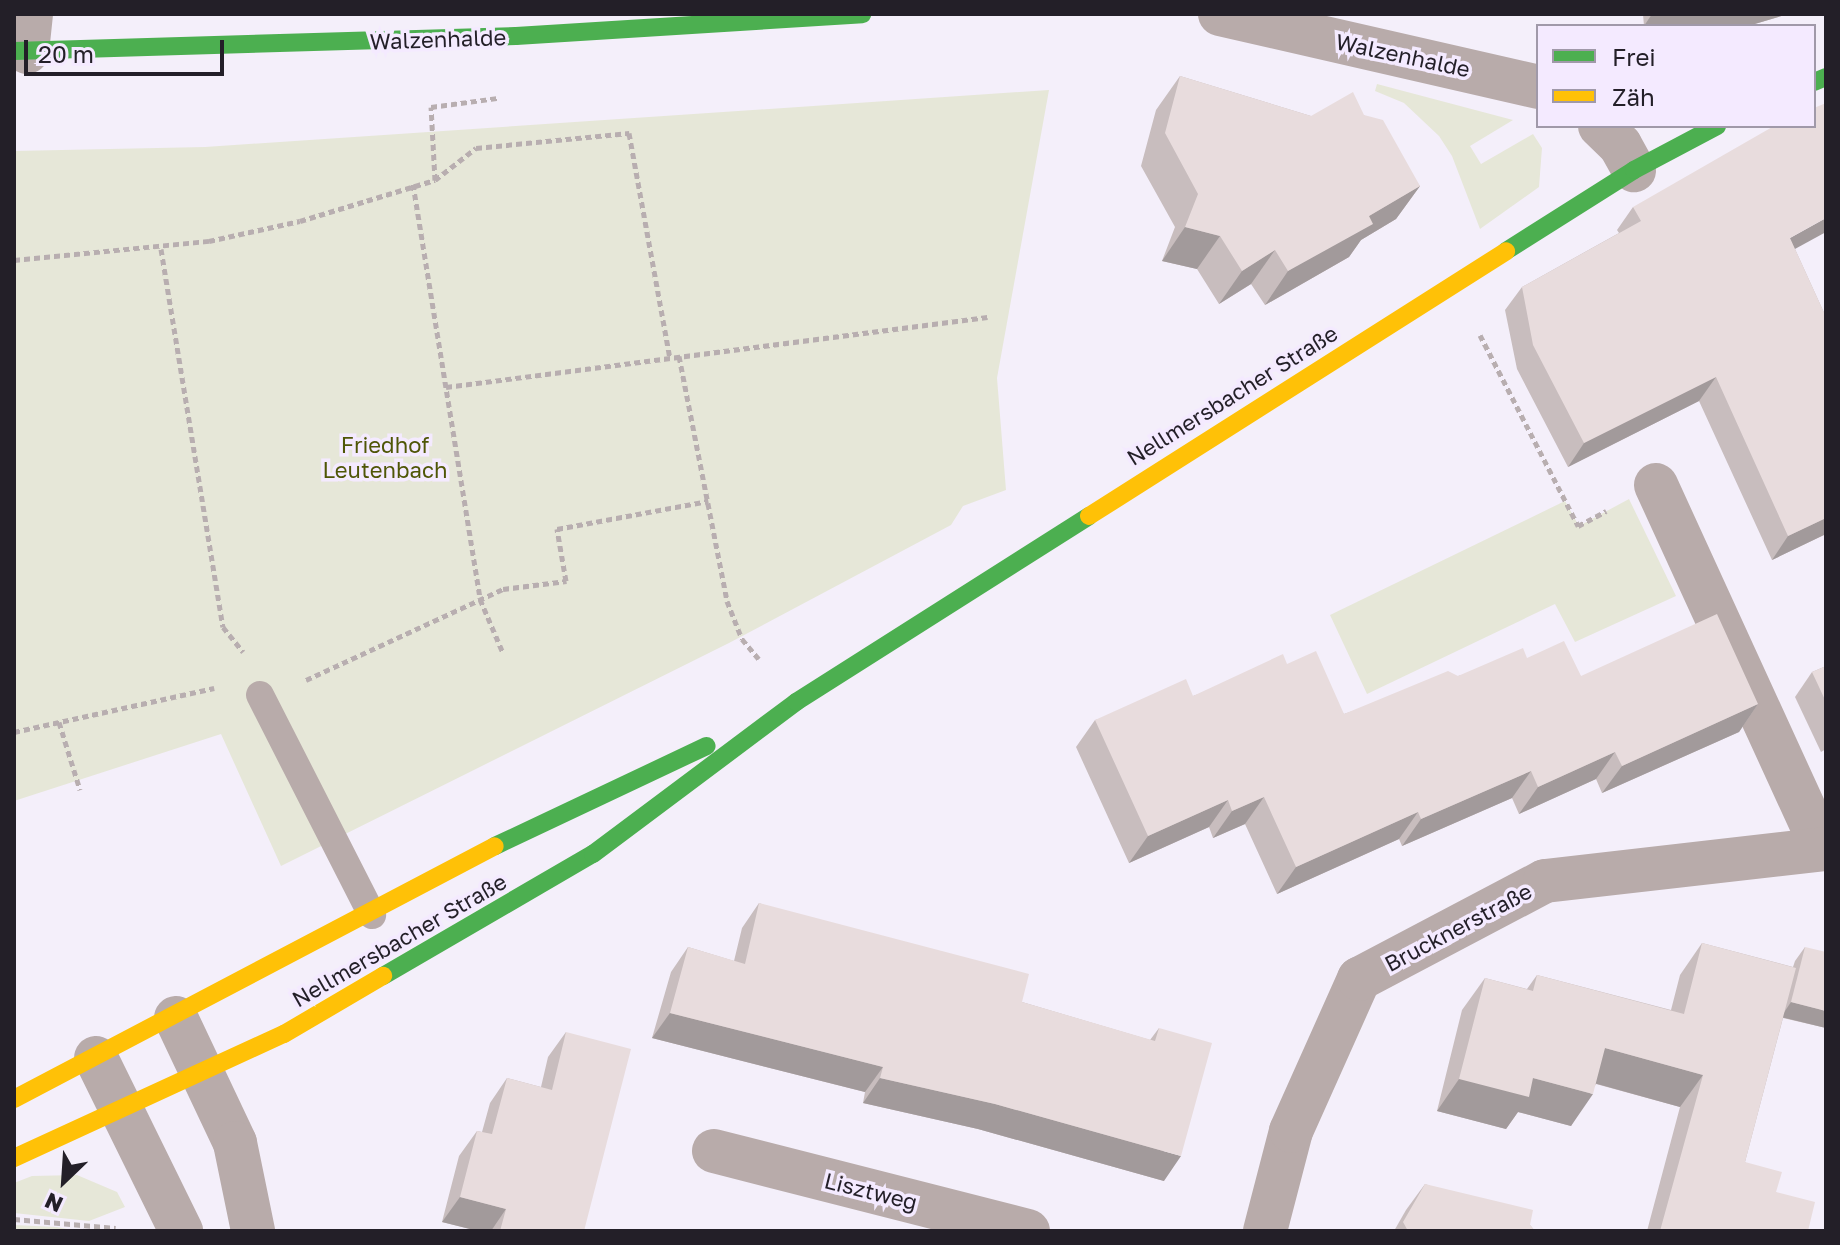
<!DOCTYPE html>
<html>
<head>
<meta charset="utf-8">
<style>
	body { margin:0 }
	#map { position:relative; width:1840px; height:1245px; overflow:hidden; background:#f4effa; font-family:"Golos Text",sans-serif }
	div>[style] { position:absolute }
	.green>* { inset:0; background:#e6e7d8 }
	.path>* { height:5px; margin-top:-2.5px; transform-origin:0; background:repeating-linear-gradient(90deg,#b8aeb0 0 6px,transparent 0 10px) }
	.lane>* { height:28px; margin:-14px; padding:0 14px; transform-origin:14px; border-radius:14px; background:#b8abaa }
	.street>* { height:44px; margin:-22px; padding:0 22px; transform-origin:22px; border-radius:22px; background:#b8abaa }
	.fast>* { height:18px; margin:-9px; padding:0 9px; transform-origin:9px; border-radius:9px; background:#4caf50 }
	.slow>* { height:18px; margin:-9px; padding:0 9px; transform-origin:9px; border-radius:9px; background:#ffc107 }
	.wall>* { inset:0; background:#c8bdbe }
	.shaded-wall>* { inset:0; background:#a29a9b }
	.building>* { inset:0; background:#e8dcdd }
	span { translate:-50% -50%; white-space:nowrap; text-align:center; line-height:1.15; -webkit-text-stroke:7px #f4eaff; paint-order:stroke }
	.street-label { font-size:22px; color:#231f28 }
	.park-label { font-size:22px; color:#4f5607 }
	.frame { position:absolute; inset:0; border:16px solid #231f28; pointer-events:none }
	.legend { position:absolute; left:1536px; top:24px; width:280px; height:104px; box-sizing:border-box; background:#f4eaff; border:2px solid #a099a9; margin:0; padding:10px 14px; list-style:none; font-size:24px; color:#231f28 }
	.legend li { display:flex; align-items:center; gap:16px; height:40px }
	.legend b { width:40px; border:2px solid #a099a9 }
	.north { position:absolute; left:24px; top:1141px; width:80px; height:80px; -webkit-text-stroke:6px #f4eaff; paint-order:stroke; rotate:205deg; font-size:22px; font-weight:700; line-height:32px; text-align:center; color:#231f28 }
	.north::after { content:''; display:block; margin:auto; width:28px; height:36px; background:#231f28; clip-path:polygon(50% 0,100% 100%,50% 72%,0 100%) }
	.scale { position:absolute; left:24px; top:40px; width:200px; height:36px; box-sizing:border-box; border:4px solid #231f28; border-top:0; padding-left:10px; font-size:24px; line-height:28px; white-space:nowrap; color:#231f28; -webkit-text-stroke:6px #f4eaff; paint-order:stroke }
</style>
</head>
<body>
<div id="map">
	<div class="green">
		<div style="clip-path:polygon(1377px 84px,1513px 120px,1470px 146px,1481px 164px,1533px 134px,1542px 148px,1539px 187px,1480px 229px,1452px 156px,1439px 136px,1404px 103px,1375px 91px)"></div>
		<div style="clip-path:polygon(1049px 90px,997px 378px,1006px 490px,963px 506px,951px 525px,729px 643px,281px 866px,221px 734px,14px 801px,14px 151px,205px 147px)"></div>
		<div style="clip-path:polygon(1629px 499px,1676px 596px,1575px 642px,1555px 604px,1367px 694px,1330px 615px,1565px 501px,1579px 526px)"></div>
		<div style="clip-path:polygon(77px 1175px,117px 1192px,125px 1207px,89px 1221px,14px 1213px,14px 1183px,32px 1176px)"></div>
		<div style="clip-path:polygon(14px 1225px,57px 1227px,77px 1231px,14px 1231px)"></div>
	</div>
	<div class="path">
		<div style="left:435px;top:180px;width:73px;rotate:-93.1deg"></div>
		<div style="left:431px;top:107px;width:68px;rotate:-7.7deg"></div>
		<div style="left:413px;top:184px;width:420px;rotate:80.8deg"></div>
		<div style="left:480px;top:599px;width:59px;rotate:66.9deg"></div>
		<div style="left:161px;top:249px;width:383px;rotate:80.7deg"></div>
		<div style="left:223px;top:627px;width:32px;rotate:51deg"></div>
		<div style="left:14px;top:260px;width:196px;rotate:-5.6deg"></div>
		<div style="left:209px;top:241px;width:93px;rotate:-12.4deg"></div>
		<div style="left:300px;top:221px;width:141px;rotate:-16.9deg"></div>
		<div style="left:435px;top:180px;width:52px;rotate:-38deg"></div>
		<div style="left:476px;top:148px;width:154px;rotate:-5.6deg"></div>
		<div style="left:629px;top:133px;width:229px;rotate:79.7deg"></div>
		<div style="left:1480px;top:335px;width:215px;rotate:62.8deg"></div>
		<div style="left:1578px;top:526px;width:32px;rotate:-28deg"></div>
		<div style="left:679px;top:356px;width:250px;rotate:78.9deg"></div>
		<div style="left:727px;top:601px;width:41px;rotate:68.5deg"></div>
		<div style="left:742px;top:639px;width:26px;rotate:50deg"></div>
		<div style="left:446px;top:387px;width:546px;rotate:-7.37deg"></div>
		<div style="left:306px;top:680px;width:217px;rotate:-24.8deg"></div>
		<div style="left:503px;top:589px;width:64px;rotate:-7.2deg"></div>
		<div style="left:566px;top:581px;width:53px;rotate:-99.8deg"></div>
		<div style="left:557px;top:529px;width:154px;rotate:-10.5deg"></div>
		<div style="left:59px;top:722px;width:71px;rotate:72.8deg"></div>
		<div style="left:14px;top:732px;width:205px;rotate:-12.4deg"></div>
		<div style="left:14px;top:1219px;width:102px;rotate:5deg"></div>
	</div>
	<div class="lane">
		<div style="left:260px;top:695px;width:247px;rotate:63deg"></div>
	</div>
	<div class="street">
		<div style="left:1220px;top:14px;width:326px;rotate:12.9deg"></div>
		<div style="left:27px;top:52px;width:38px;rotate:-84deg"></div>
		<div style="left:1600px;top:126px;width:28px;rotate:44deg"></div>
		<div style="left:1620px;top:145px;width:29px;rotate:61deg"></div>
		<div style="left:1656px;top:485px;width:400px;rotate:65.4deg"></div>
		<div style="left:176px;top:1018px;width:138px;rotate:64.7deg"></div>
		<div style="left:235px;top:1143px;width:90px;rotate:78.4deg"></div>
		<div style="left:96px;top:1058px;width:193px;rotate:63.8deg"></div>
		<div style="left:714px;top:1151px;width:324px;rotate:14.3deg"></div>
		<div style="left:1265px;top:1231px;width:103px;rotate:-75.4deg"></div>
		<div style="left:1291px;top:1131px;width:167px;rotate:-65.9deg"></div>
		<div style="left:1359px;top:979px;width:210px;rotate:-27.8deg"></div>
		<div style="left:1545px;top:881px;width:283px;rotate:-6.5deg"></div>
	</div>
	<div class="fast">
		<div style="left:14px;top:51px;width:502px;rotate:-1.71deg"></div>
		<div style="left:516px;top:36px;width:347px;rotate:-3.6deg"></div>
		<div style="left:1814px;top:82px;width:13px;rotate:-23deg"></div>
		<div style="left:1506px;top:251px;width:151px;rotate:-32.3deg"></div>
		<div style="left:1634px;top:170px;width:94px;rotate:-27.9deg"></div>
		<div style="left:495px;top:846px;width:234px;rotate:-25.3deg"></div>
		<div style="left:383px;top:976px;width:243px;rotate:-30.2deg"></div>
		<div style="left:593px;top:854px;width:254px;rotate:-36.8deg"></div>
		<div style="left:796px;top:702px;width:347px;rotate:-32.4deg"></div>
	</div>
	<div class="slow">
		<div style="left:1089px;top:516px;width:494px;rotate:-32.4deg"></div>
		<div style="left:14px;top:1099px;width:543px;rotate:-27.74deg"></div>
		<div style="left:14px;top:1158px;width:297px;rotate:-24.7deg"></div>
		<div style="left:284px;top:1034px;width:115px;rotate:-30.4deg"></div>
	</div>
	<div class="wall">
		<div style="clip-path:polygon(1643px 14px,1788px 14px,1748px 26px,1644px 26px)"></div>
		<div style="clip-path:polygon(1180px 76px,1311px 116px,1364px 115px,1420px 186px,1396px 219px,1361px 240px,1349px 257px,1265px 305px,1251px 284px,1219px 304px,1197px 269px,1162px 261px,1175px 227px,1141px 166px,1156px 110px)"></div>
		<div style="clip-path:polygon(1633px 207px,1795px 249px,1826px 317px,1826px 534px,1772px 560px,1699px 401px,1568px 467px,1517px 369px,1505px 310px,1522px 287px,1619px 233px,1617px 230px)"></div>
		<div style="clip-path:polygon(1527px 658px,1581px 676px,1758px 704px,1739px 732px,1602px 793px,1596px 779px,1519px 814px,1512px 798px,1402px 846px,1399px 839px,1277px 894px,1245px 824px,1213px 838px,1209px 827px,1129px 863px,1076px 747px,1095px 720px,1193px 696px,1287px 664px,1344px 714px,1458px 676px)"></div>
		<div style="clip-path:polygon(1826px 666px,1826px 749px,1821px 752px,1795px 697px,1812px 672px)"></div>
		<div style="clip-path:polygon(759px 903px,1022px 1002px,1150px 1040px,1159px 1028px,1164px 1181px,978px 1129px,863px 1103px,865px 1092px,652px 1038px,671px 972px,688px 947px,734px 961px,742px 928px)"></div>
		<div style="clip-path:polygon(1702px 943px,1793px 967px,1795px 961px,1805px 947px,1826px 1028px,1783px 1018px,1745px 1162px,1776px 1192px,1808px 1231px,1647px 1231px,1680px 1107px,1596px 1084px,1571px 1126px,1518px 1112px,1506px 1129px,1437px 1111px,1462px 1010px,1485px 978px,1527px 989px,1537px 975px,1671px 1010px,1680px 975px)"></div>
		<div style="clip-path:polygon(566px 1032px,584px 1231px,478px 1231px,442px 1222px,459px 1156px,477px 1131px,482px 1132px,490px 1103px,507px 1078px,541px 1087px,548px 1057px)"></div>
		<div style="clip-path:polygon(1425px 1184px,1530px 1225px,1535px 1231px,1394px 1231px,1406px 1210px)"></div>
	</div>
	<div class="shaded-wall">
		<div style="clip-path:polygon(1652px 14px,1788px 14px,1748px 26px,1644px 26px)"></div>
		<div style="clip-path:polygon(1420px 186px,1396px 219px,1361px 240px,1349px 257px,1265px 305px,1288px 271px,1369px 216px)"></div>
		<div style="clip-path:polygon(1826px 218px,1826px 232px,1773px 261px,1790px 238px)"></div>
		<div style="clip-path:polygon(1185px 227px,1220px 236px,1197px 269px,1162px 261px)"></div>
		<div style="clip-path:polygon(1275px 250px,1251px 284px,1219px 304px,1242px 271px)"></div>
		<div style="clip-path:polygon(1716px 377px,1699px 401px,1568px 467px,1584px 443px)"></div>
		<div style="clip-path:polygon(1826px 518px,1826px 534px,1772px 560px,1788px 536px)"></div>
		<div style="clip-path:polygon(1758px 704px,1739px 732px,1602px 793px,1622px 766px)"></div>
		<div style="clip-path:polygon(1615px 752px,1596px 779px,1519px 814px,1538px 787px)"></div>
		<div style="clip-path:polygon(1531px 771px,1512px 798px,1402px 846px,1421px 819px)"></div>
		<div style="clip-path:polygon(1264px 797px,1245px 824px,1213px 838px,1232px 811px)"></div>
		<div style="clip-path:polygon(1228px 800px,1209px 827px,1129px 863px,1148px 836px)"></div>
		<div style="clip-path:polygon(1418px 812px,1399px 839px,1277px 894px,1296px 867px)"></div>
		<div style="clip-path:polygon(1791px 1002px,1826px 1011px,1826px 1028px,1781px 1017px)"></div>
		<div style="clip-path:polygon(670px 1013px,883px 1067px,865px 1092px,652px 1038px)"></div>
		<div style="clip-path:polygon(1605px 1048px,1703px 1075px,1680px 1107px,1583px 1080px)"></div>
		<div style="clip-path:polygon(880px 1078px,995px 1104px,1181px 1156px,1164px 1181px,978px 1129px,863px 1103px)"></div>
		<div style="clip-path:polygon(1533px 1078px,1593px 1094px,1571px 1126px,1518px 1112px,1506px 1129px,1437px 1111px,1459px 1079px)"></div>
		<div style="clip-path:polygon(460px 1197px,506px 1209px,491px 1231px,478px 1231px,442px 1222px)"></div>
	</div>
	<div class="building">
		<div style="clip-path:polygon(1180px 76px,1311px 116px,1353px 92px,1364px 115px,1383px 120px,1420px 186px,1369px 216px,1373px 224px,1288px 271px,1275px 250px,1242px 271px,1220px 236px,1185px 227px,1198px 194px,1165px 133px)"></div>
		<div style="clip-path:polygon(1826px 103px,1826px 218px,1790px 238px,1826px 317px,1826px 518px,1788px 536px,1716px 377px,1584px 443px,1533px 345px,1522px 287px,1641px 221px,1633px 207px,1774px 126px,1814px 126px,1814px 108px)"></div>
		<div style="clip-path:polygon(1717px 614px,1758px 704px,1622px 766px,1615px 752px,1538px 787px,1531px 771px,1421px 819px,1418px 812px,1296px 867px,1264px 797px,1232px 811px,1228px 800px,1148px 836px,1095px 720px,1186px 679px,1193px 696px,1283px 654px,1287px 664px,1316px 651px,1344px 714px,1448px 671px,1458px 676px,1523px 648px,1527px 658px,1564px 641px,1581px 676px)"></div>
		<div style="clip-path:polygon(1826px 666px,1826px 702px,1812px 672px)"></div>
		<div style="clip-path:polygon(759px 903px,1029px 974px,1022px 1002px,1155px 1041px,1159px 1028px,1212px 1043px,1181px 1156px,995px 1104px,880px 1078px,883px 1067px,670px 1013px,688px 947px,745px 964px)"></div>
		<div style="clip-path:polygon(1702px 943px,1796px 968px,1745px 1162px,1782px 1172px,1776px 1192px,1815px 1202px,1808px 1231px,1660px 1231px,1703px 1075px,1605px 1048px,1593px 1094px,1533px 1078px,1529px 1097px,1459px 1079px,1485px 978px,1533px 991px,1537px 975px,1684px 1014px)"></div>
		<div style="clip-path:polygon(1805px 947px,1826px 952px,1826px 1011px,1791px 1002px)"></div>
		<div style="clip-path:polygon(566px 1032px,631px 1049px,584px 1231px,500px 1231px,506px 1209px,460px 1197px,477px 1131px,492px 1134px,507px 1078px,552px 1090px)"></div>
		<div style="clip-path:polygon(1425px 1184px,1533px 1210px,1530px 1225px,1535px 1231px,1408px 1231px,1403px 1222px)"></div>
	</div>
	<div class="street-label">
		<span style="left:438px;top:39px;rotate:-2deg">Walzenhalde</span>
		<span style="left:1403px;top:55px;rotate:12deg">Walzenhalde</span>
		<span style="left:1232px;top:395px;rotate:-32deg">Nellmersbacher Straße</span>
		<span style="left:1458px;top:927px;rotate:-28deg">Brucknerstraße</span>
		<span style="left:399px;top:940px;rotate:-30deg">Nellmersbacher Straße</span>
		<span style="left:871px;top:1191px;rotate:14deg">Lisztweg</span>
	</div>
	<div class="park-label">
		<span style="left:385px;top:457px">Friedhof<br>Leutenbach</span>
	</div>
	<div class="frame"></div>
	<ul class="legend">
	<li><b style="height:10px;background:#4caf50"></b>Frei</li>
	<li><b style="height:10px;background:#ffc107"></b>Zäh</li>
	</ul>
	<div class="north">N</div>
	<div class="scale">20 m</div>
</div>
</body>
</html>
